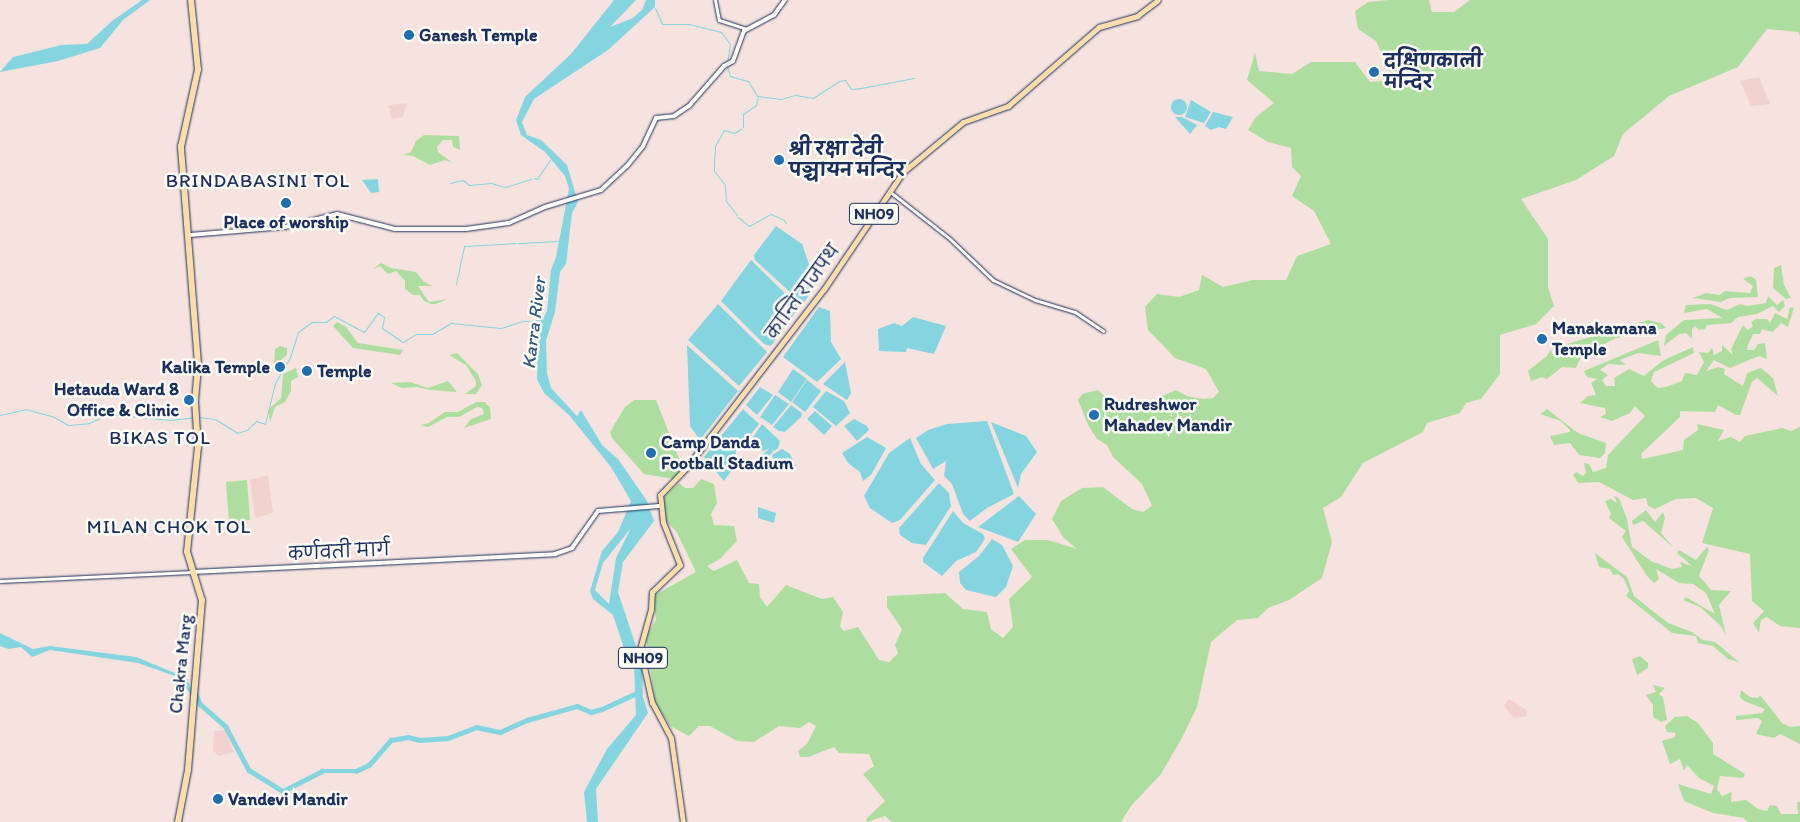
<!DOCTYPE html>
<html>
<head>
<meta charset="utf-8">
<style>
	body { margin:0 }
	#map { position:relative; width:1800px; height:822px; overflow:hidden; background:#f6e3df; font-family:Itim,"Playpen Sans Deva",sans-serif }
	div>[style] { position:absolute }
	.built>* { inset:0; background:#f1d2ce }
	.green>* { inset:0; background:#aede9f }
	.water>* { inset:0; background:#84d5df }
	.round { border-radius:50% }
	.stream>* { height:1px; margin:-0.5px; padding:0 0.5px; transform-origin:0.5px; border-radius:0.5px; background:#84d5df }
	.river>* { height:4.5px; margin:-2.25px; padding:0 2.25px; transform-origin:2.25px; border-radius:2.25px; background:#84d5df }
	.roads { filter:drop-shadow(0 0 1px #1b2f5e) drop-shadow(0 0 1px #1b2f5e) }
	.tertiary>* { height:3px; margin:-1.5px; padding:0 1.5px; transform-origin:1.5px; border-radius:1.5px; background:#fdfcf7 }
	.secondary>* { height:4px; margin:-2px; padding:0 2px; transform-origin:2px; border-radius:2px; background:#fdfcf7 }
	.primary>* { height:5px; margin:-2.5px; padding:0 2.5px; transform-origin:2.5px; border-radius:2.5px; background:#fbddab }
	.trunk>* { height:5.5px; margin:-2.75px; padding:0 2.75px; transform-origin:2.75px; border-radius:2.75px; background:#fbddab }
	.dots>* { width:14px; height:14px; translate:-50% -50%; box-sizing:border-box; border:2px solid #fdfcf7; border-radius:50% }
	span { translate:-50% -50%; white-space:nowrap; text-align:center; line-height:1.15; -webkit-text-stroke:5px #fdfcf7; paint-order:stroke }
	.shield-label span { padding:1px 4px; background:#fdfcf7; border:1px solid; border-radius:4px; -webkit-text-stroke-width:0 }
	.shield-label { font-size:16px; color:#1b2f5e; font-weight:700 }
	.poi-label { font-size:18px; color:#1b2f5e; font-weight:700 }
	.left { translate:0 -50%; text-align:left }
	.right { translate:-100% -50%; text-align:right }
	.street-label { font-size:18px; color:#1b2f5e }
	.neighbourhood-label { font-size:19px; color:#1b2f5e; letter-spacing:1px }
	.water-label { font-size:19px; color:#35587e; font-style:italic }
</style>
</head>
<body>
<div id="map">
	<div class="built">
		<div style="clip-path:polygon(1759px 77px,1770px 104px,1751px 106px,1740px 81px)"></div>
		<div style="clip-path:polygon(407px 103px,403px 117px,391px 119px,389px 105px)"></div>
		<div style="clip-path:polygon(268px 475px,273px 513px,255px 518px,250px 480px)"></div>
		<div style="clip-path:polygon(1509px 699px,1527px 710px,1527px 716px,1514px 718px,1504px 706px)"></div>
		<div style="clip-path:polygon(225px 730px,234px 752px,219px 756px,213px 751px,214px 731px)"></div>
	</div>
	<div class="green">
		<div style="clip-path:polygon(1389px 0,1429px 0,1432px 12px,1454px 12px,1470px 0,1800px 0,1800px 36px,1798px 32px,1767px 29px,1738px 67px,1669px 96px,1623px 134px,1614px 156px,1576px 180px,1521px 199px,1548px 239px,1548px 287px,1554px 306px,1536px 324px,1500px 335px,1500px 374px,1481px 399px,1466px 403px,1460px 413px,1427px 423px,1423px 432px,1363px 463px,1341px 497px,1323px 508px,1332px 542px,1322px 578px,1289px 600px,1268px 608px,1258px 618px,1237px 620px,1211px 642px,1197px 707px,1182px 738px,1161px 774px,1131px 806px,1121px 822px,892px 822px,885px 816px,867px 822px,866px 819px,885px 801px,863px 774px,874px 766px,869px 754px,839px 753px,834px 747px,808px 757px,800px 757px,798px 751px,807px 744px,816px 726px,809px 722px,800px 728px,779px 726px,754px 742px,737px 741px,710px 726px,699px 726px,689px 736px,670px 726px,655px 702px,646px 638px,656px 619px,653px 596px,696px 572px,676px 531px,666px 521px,662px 499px,679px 483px,685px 488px,693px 488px,701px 479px,714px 484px,717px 503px,711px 514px,714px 525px,734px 526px,737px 541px,720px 559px,707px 566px,714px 571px,737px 560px,749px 583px,759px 584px,760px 597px,767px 607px,786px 585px,822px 599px,833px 597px,843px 612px,840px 627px,844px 631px,858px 627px,879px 660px,889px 662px,898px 653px,895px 645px,902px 629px,887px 607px,887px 596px,945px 593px,963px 609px,987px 612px,991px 629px,1003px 638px,1013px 627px,1009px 599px,1032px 577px,1011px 549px,1025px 540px,1048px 540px,1077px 549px,1063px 537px,1052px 519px,1061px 501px,1082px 488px,1103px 487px,1132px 509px,1143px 512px,1152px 506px,1142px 484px,1113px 457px,1107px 445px,1097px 439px,1088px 425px,1078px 400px,1082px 394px,1098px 390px,1118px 409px,1142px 405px,1176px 390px,1187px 396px,1203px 399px,1213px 398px,1219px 392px,1206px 369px,1175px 358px,1148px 330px,1145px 307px,1157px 294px,1179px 297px,1199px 290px,1202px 275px,1223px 287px,1253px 280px,1286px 280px,1297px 256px,1331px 244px,1314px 211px,1292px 196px,1301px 176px,1292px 167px,1291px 148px,1268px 142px,1248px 130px,1256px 117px,1274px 103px,1247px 80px,1255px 53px,1259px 71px,1292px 74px,1311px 62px,1355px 62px,1370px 82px,1393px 80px,1376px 41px,1358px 29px,1355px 11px,1368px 2px)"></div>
		<div style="clip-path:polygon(424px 135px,459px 136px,460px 150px,453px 147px,452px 140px,443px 140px,437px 147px,438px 152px,453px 163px,445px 160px,430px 165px,413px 156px,403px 155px,411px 152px,416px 141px)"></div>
		<div style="clip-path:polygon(381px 263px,391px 268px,416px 272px,424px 282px,433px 286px,418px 286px,429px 302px,448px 299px,436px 304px,431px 304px,424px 301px,420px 295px,413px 295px,405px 289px,405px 281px,396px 271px,388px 274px,380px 266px,372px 270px)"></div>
		<div style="clip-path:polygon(1781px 265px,1784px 285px,1791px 298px,1786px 299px,1773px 288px,1774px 268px)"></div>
		<div style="clip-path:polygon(1751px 276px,1756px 280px,1758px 297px,1730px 298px,1721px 302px,1693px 298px,1706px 293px,1719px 295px,1725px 291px,1750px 293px,1753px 286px,1743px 279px)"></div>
		<div style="clip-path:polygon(1768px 296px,1777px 305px,1783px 300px,1785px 306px,1779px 312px,1773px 306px,1757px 314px,1738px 317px,1731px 323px,1707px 325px,1705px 329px,1699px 330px,1695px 326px,1692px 329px,1692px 339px,1686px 333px,1679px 334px,1664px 346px,1666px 335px,1684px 320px,1722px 318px,1707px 309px,1684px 313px,1686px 305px,1710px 304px,1727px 310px,1740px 304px,1747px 306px,1766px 303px)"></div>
		<div style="clip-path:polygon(1790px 307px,1794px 308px,1788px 327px,1781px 323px,1773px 332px,1762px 329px,1760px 334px,1753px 334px,1748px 345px,1747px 350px,1754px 350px,1758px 344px,1765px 343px,1767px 359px,1759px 356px,1730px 368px,1714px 360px,1706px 371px,1718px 367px,1725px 369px,1724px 374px,1743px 386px,1747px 373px,1761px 368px,1773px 378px,1778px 396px,1757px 378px,1752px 382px,1740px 415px,1736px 415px,1718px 405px,1715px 412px,1680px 411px,1680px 417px,1641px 454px,1642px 459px,1683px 450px,1684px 440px,1698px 430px,1697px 424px,1724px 430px,1718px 441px,1731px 437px,1740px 442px,1745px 436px,1782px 428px,1791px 431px,1800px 427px,1800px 628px,1780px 626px,1767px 617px,1761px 620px,1759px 633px,1753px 623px,1764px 611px,1752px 601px,1750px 554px,1702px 543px,1713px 508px,1696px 498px,1676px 499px,1655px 509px,1648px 506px,1646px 498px,1633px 500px,1599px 482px,1578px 483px,1573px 475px,1576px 472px,1583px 476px,1586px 473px,1584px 463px,1589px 464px,1593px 472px,1606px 468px,1608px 455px,1645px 416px,1635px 406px,1630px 413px,1612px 421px,1600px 417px,1606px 414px,1605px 408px,1580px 403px,1588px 396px,1596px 395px,1591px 383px,1597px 379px,1587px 377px,1584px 371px,1658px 340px,1661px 356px,1638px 353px,1620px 360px,1626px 365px,1608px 364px,1600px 370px,1608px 375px,1602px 380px,1606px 386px,1615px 386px,1614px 378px,1629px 369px,1644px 376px,1664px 360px,1693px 347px,1694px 353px,1654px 372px,1651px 381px,1658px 388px,1666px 387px,1682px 381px,1685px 373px,1697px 375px,1704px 362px,1699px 352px,1708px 353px,1712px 348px,1714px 355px,1722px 351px,1722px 345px,1733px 355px,1731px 349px,1743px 325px,1748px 330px,1753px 326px,1751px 322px,1756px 319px,1767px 319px,1770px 323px,1775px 313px,1787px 319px)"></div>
		<div style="clip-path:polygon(1648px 320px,1661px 323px,1666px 328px,1616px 338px,1581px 356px,1576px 368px,1562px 367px,1547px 379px,1542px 377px,1531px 381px,1528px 371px,1547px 356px,1551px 349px,1552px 354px,1556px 353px,1557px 347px)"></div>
		<div style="clip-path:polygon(337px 322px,346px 327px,358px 343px,403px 350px,400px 355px,353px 348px,333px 326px)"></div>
		<div style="clip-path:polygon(280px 346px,287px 348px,287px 355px,274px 366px,275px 349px)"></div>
		<div style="clip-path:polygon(457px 353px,478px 374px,482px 385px,476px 394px,465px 394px,476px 386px,476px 381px,466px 365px,449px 355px)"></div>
		<div style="clip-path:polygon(296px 368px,298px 377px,291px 381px,291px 391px,285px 402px,275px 407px,270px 422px,268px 410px,281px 398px,283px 374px)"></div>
		<div style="clip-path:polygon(448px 381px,457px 392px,431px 390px,417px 387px,402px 388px,391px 383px,410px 382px,428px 388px)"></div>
		<div style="clip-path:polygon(634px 400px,656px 400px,683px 469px,674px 479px,644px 474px,612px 438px,610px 432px,625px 407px)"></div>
		<div style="clip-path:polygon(476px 402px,485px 402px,490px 408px,491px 419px,464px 428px,471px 419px,484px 414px,482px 408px,477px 407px,459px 417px,447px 417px,428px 427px,421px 425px,429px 423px,445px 412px,458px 412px)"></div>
		<div style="clip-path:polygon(1547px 409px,1578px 433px,1606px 443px,1605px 453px,1600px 458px,1579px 455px,1570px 443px,1554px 445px,1550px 436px,1570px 432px,1570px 430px,1561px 421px,1540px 414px)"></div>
		<div style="clip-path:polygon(247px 480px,250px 520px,229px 522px,226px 482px)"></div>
		<div style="clip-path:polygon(1614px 496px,1619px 498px,1627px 519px,1632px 547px,1651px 561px,1672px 569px,1682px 567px,1680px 562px,1692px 566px,1677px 553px,1679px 550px,1696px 560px,1707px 547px,1709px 550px,1699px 576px,1711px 590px,1731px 591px,1719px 605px,1726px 635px,1721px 626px,1700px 607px,1683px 600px,1686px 597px,1715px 614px,1706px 593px,1693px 584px,1679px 583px,1656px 569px,1659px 579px,1654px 583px,1647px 576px,1622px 537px,1626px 531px,1609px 518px,1611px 514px,1605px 501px,1611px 499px,1617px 503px)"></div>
		<div style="clip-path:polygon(1646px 510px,1655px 522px,1663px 512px,1665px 518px,1661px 533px,1674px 548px,1643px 521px,1633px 525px,1632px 521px)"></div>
		<div style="clip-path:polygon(1595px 553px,1627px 577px,1634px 596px,1668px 623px,1692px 632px,1703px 640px,1715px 642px,1739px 662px,1728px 659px,1713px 646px,1698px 643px,1696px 636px,1672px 633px,1626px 596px,1629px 591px,1624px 579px,1618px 574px,1613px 575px,1610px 569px,1599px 567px)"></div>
		<div style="clip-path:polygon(1640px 656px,1648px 663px,1648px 668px,1637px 675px,1632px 659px)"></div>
		<div style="clip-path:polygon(1653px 685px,1665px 688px,1659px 694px,1663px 697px,1667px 720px,1661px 722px,1653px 717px,1653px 705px,1646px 695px,1656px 692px)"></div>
		<div style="clip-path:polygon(1741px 690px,1750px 697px,1758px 698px,1760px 695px,1782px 723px,1790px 727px,1800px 726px,1800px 744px,1780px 734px,1774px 738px,1756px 734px,1762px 721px,1758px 718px,1736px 720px,1736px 716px,1762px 713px,1765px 709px,1744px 701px,1740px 697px)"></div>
		<div style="clip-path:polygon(1687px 716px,1698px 723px,1713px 743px,1713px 754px,1745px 774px,1743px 778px,1720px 776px,1717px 789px,1722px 796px,1732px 792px,1731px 802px,1746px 800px,1758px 809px,1767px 811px,1770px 805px,1777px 806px,1781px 814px,1798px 814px,1797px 802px,1800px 802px,1800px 822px,1748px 822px,1744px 818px,1713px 813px,1684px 801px,1678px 784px,1711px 794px,1714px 786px,1699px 778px,1687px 765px,1684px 771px,1680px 759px,1670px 764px,1662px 741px,1675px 737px,1675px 733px,1667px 732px,1665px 726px,1675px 717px)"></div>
	</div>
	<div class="water">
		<div style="clip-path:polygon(142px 0,150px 0,123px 20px,100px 48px,58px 61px,0 72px,13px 57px,61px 45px,87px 44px,112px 21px)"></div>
		<div style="clip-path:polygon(evenodd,614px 0,636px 0,610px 27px,633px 18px,642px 10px,646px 0,655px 0,655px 7px,608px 50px,534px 99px,522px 122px,527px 135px,541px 140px,567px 165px,578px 202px,572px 213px,566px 264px,560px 272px,555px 312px,546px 341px,547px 373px,551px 388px,577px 416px,581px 410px,602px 445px,618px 459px,647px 501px,654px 521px,623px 562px,618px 592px,642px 664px,643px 697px,648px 713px,596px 789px,598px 822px,587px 822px,584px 792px,607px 749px,636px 715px,634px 664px,625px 651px,613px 615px,593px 599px,590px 591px,602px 551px,618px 532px,631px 501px,611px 467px,569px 415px,544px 393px,537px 379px,539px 326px,547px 311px,551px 270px,556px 257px,569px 189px,565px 176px,545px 152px,521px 135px,516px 120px,525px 97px,571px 54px,614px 0,631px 528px,616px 558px,609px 604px,595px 590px,603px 563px,631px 528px)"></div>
		<div class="round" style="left:1171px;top:99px;width:16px;height:16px"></div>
		<div style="clip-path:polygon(1191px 100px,1211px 112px,1204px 123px,1185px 117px)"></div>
		<div style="clip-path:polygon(1213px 112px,1233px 117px,1226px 129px,1219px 127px,1211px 130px,1205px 126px)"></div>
		<div style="clip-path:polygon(1175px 117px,1182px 117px,1197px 125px,1190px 134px)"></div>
		<div style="clip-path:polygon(378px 179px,379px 192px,371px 193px,362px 180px)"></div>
		<div style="clip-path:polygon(776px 226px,802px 244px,816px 284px,803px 304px,755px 260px,754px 255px)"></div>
		<div style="clip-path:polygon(751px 260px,799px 307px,771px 346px,764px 344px,721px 301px)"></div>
		<div style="clip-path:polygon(718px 304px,767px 352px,739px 386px,688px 340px)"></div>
		<div style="clip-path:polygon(819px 307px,830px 311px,831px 342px,841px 359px,817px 382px,783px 357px)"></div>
		<div style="clip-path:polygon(913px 317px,946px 326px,934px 354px,907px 348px,906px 352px,879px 351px,878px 329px,894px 323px,902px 326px)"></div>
		<div style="clip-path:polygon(687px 345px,738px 391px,700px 440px,690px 426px)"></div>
		<div style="clip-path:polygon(845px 362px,851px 393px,847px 400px,823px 384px)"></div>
		<div style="clip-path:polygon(793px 369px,807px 379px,791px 402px,778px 392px)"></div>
		<div style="clip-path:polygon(807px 380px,821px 391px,805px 412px,792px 402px)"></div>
		<div style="clip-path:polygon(760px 387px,773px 395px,757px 415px,746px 405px)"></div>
		<div style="clip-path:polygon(826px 391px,844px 401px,850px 413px,836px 426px,813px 407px)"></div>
		<div style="clip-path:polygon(775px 395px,789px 404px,772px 425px,760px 417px)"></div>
		<div style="clip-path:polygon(791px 405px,802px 413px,801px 417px,785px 432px,779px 431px,773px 427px)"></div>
		<div style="clip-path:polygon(743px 409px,759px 424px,740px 448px,736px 445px,736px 464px,724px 481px,704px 457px)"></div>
		<div style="clip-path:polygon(815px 411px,832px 426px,824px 435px,807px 419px)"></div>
		<div style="clip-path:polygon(854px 419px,867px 426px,869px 430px,857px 441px,844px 426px)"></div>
		<div style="clip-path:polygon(987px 421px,1014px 494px,987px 508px,970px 521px,963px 514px,952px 484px,944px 476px,946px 461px,933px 469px,916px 438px,928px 430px,947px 424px)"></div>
		<div style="clip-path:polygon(991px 422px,1026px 436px,1037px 452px,1021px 474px,1018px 488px)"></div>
		<div style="clip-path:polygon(762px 424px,780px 441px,778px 448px,774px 451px,771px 449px,773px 452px,764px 460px,761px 456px,770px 448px,763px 451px,751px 440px)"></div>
		<div style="clip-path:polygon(867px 437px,886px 448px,871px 475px,863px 481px,860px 472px,848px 463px,842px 453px)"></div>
		<div style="clip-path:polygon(910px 438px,921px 464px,935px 480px,900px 520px,892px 523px,870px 508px,864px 496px,889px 453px)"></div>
		<div style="clip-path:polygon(782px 449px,790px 454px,796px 466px,793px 471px,773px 459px,772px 455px)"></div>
		<div style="clip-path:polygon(939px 483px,949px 493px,951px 506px,926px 545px,912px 543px,900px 535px,899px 528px)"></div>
		<div style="clip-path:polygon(1019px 496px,1036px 514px,1018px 542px,978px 527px)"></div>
		<div style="clip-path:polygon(758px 507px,776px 513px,774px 523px,758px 518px)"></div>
		<div style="clip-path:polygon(953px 511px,963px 523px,983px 534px,985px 539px,976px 552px,956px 561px,942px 576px,923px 562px,923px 558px)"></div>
		<div style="clip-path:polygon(992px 539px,1002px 545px,1013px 566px,1006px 587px,996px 597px,966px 590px,960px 583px,959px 572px,979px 556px)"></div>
		<div style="clip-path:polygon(0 633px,33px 649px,50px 646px,136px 657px,187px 678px,193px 694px,192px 697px,180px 678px,138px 663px,50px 650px,32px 657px,21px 647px,9px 649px,0 646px)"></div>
	</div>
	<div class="stream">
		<div style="left:655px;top:8px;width:17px;rotate:66deg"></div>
		<div style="left:662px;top:24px;width:27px"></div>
		<div style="left:689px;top:24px;width:33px;rotate:14deg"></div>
		<div style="left:721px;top:32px;width:15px;rotate:53deg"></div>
		<div style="left:730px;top:44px;width:18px;rotate:99deg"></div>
		<div style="left:727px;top:66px;width:10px;rotate:73deg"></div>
		<div style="left:730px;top:76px;width:19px;rotate:16deg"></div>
		<div style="left:748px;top:81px;width:17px;rotate:59deg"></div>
		<div style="left:757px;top:96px;width:24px;rotate:7deg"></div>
		<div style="left:781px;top:99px;width:15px;rotate:-16deg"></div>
		<div style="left:795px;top:95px;width:18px;rotate:9deg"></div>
		<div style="left:813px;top:98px;width:31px;rotate:-33deg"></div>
		<div style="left:839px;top:81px;width:6px;rotate:-9deg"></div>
		<div style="left:845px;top:80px;width:11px;rotate:56deg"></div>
		<div style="left:851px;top:89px;width:10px;rotate:-6deg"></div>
		<div style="left:861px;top:88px;width:54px;rotate:-10.7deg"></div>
		<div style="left:743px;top:127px;width:13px;rotate:-90deg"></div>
		<div style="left:743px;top:114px;width:16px;rotate:-35deg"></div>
		<div style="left:756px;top:105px;width:8px;rotate:-76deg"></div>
		<div style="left:534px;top:178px;width:3px;rotate:18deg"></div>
		<div style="left:537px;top:179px;width:23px;rotate:-56deg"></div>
		<div style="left:450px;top:183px;width:13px;rotate:-13deg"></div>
		<div style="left:463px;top:180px;width:8px;rotate:40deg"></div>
		<div style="left:469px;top:185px;width:22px;rotate:-5deg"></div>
		<div style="left:491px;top:183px;width:15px;rotate:16deg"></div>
		<div style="left:505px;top:187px;width:28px;rotate:-17deg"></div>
		<div style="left:737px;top:215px;width:18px;rotate:-128deg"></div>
		<div style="left:726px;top:201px;width:16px;rotate:-94deg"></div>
		<div style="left:725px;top:185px;width:18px;rotate:-128deg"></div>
		<div style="left:714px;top:171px;width:9px;rotate:-90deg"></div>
		<div style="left:714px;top:162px;width:16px;rotate:-86deg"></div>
		<div style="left:715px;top:146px;width:18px;rotate:-61deg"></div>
		<div style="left:724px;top:130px;width:10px;rotate:17deg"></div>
		<div style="left:734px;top:133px;width:8px;rotate:-30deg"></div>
		<div style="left:738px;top:217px;width:14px;rotate:39deg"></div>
		<div style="left:749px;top:226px;width:25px;rotate:-29deg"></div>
		<div style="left:771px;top:214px;width:14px;rotate:25deg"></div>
		<div style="left:784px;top:220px;width:4px;rotate:63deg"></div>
		<div style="left:518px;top:243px;width:41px;rotate:-2.8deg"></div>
		<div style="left:456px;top:284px;width:39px;rotate:-78deg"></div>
		<div style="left:464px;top:246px;width:52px;rotate:-3.3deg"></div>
		<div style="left:0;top:415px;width:26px;rotate:-13deg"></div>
		<div style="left:25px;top:409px;width:30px;rotate:15deg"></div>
		<div style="left:54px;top:417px;width:16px;rotate:30deg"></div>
		<div style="left:68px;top:425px;width:21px;rotate:-5deg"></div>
		<div style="left:89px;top:423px;width:22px;rotate:-24deg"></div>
		<div style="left:109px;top:414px;width:62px;rotate:5.5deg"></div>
		<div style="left:171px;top:420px;width:23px;rotate:-7deg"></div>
		<div style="left:198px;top:417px;width:17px;rotate:7deg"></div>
		<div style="left:215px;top:419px;width:26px;rotate:32deg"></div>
		<div style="left:237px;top:433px;width:10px;rotate:-17deg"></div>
		<div style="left:247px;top:430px;width:13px;rotate:-45deg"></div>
		<div style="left:256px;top:421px;width:9px;rotate:18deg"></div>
		<div style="left:265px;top:424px;width:42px;rotate:-76.3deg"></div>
		<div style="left:275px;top:383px;width:27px;rotate:-59deg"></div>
		<div style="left:289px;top:360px;width:29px;rotate:-72deg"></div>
		<div style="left:298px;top:332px;width:17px;rotate:-36deg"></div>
		<div style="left:312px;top:322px;width:14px"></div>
		<div style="left:326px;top:322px;width:10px;rotate:-37deg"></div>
		<div style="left:334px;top:316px;width:34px;rotate:28deg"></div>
		<div style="left:364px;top:332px;width:24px;rotate:-54deg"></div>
		<div style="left:378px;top:313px;width:7px;rotate:34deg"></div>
		<div style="left:384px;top:317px;width:11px;rotate:100deg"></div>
		<div style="left:382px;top:328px;width:25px;rotate:34deg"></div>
		<div style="left:403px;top:342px;width:15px;rotate:-32deg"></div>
		<div style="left:416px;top:334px;width:16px"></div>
		<div style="left:432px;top:334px;width:22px;rotate:-30deg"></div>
		<div style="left:451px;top:323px;width:50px;rotate:5.7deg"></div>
		<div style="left:501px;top:328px;width:23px;rotate:-18deg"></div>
		<div style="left:523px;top:321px;width:21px;rotate:-3deg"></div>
	</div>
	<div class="river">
		<div style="left:196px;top:694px;width:11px;rotate:68deg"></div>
		<div style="left:200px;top:704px;width:35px;rotate:41deg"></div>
		<div style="left:226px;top:727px;width:49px;rotate:61.9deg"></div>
		<div style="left:249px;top:770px;width:40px;rotate:32deg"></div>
		<div style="left:283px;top:791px;width:44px;rotate:-27.1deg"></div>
		<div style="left:322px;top:771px;width:34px"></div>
		<div style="left:356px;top:771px;width:14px;rotate:-25deg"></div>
		<div style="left:369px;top:765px;width:33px;rotate:-49deg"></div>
		<div style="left:391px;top:740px;width:17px;rotate:-10deg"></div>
		<div style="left:408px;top:737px;width:12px;rotate:14deg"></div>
		<div style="left:420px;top:740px;width:28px;rotate:-4deg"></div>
		<div style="left:448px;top:738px;width:30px;rotate:-21deg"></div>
		<div style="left:476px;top:727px;width:25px;rotate:12deg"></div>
		<div style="left:500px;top:732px;width:30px;rotate:-24deg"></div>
		<div style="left:527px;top:720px;width:52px;rotate:-15.6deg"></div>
		<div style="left:577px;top:706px;width:15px;rotate:23deg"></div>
		<div style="left:591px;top:712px;width:11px;rotate:-15deg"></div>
		<div style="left:602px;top:709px;width:41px;rotate:-24.7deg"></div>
	</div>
	<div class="roads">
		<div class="tertiary">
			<div style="left:715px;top:0;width:20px;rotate:79deg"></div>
			<div style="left:719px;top:20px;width:28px;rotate:18deg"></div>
			<div style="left:889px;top:191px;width:76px;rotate:38.1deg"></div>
			<div style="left:949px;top:238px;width:61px;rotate:43.7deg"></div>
			<div style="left:993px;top:280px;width:47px;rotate:25.5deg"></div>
			<div style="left:1035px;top:300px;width:42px;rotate:16.7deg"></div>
			<div style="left:1075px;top:312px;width:34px;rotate:34deg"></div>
			<div style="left:0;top:581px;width:192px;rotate:-2.7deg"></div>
		</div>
		<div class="secondary">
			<div style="left:190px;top:235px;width:95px;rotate:-4.8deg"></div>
			<div style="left:285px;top:227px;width:54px;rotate:-14deg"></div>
			<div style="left:337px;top:214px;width:60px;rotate:14.5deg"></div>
			<div style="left:395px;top:229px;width:71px"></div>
			<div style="left:466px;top:229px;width:43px;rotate:-7.9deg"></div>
			<div style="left:509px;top:223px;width:39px;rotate:-24deg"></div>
			<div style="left:545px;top:207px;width:59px;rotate:-16.9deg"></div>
			<div style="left:601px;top:190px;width:35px;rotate:-43deg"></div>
			<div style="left:627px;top:166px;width:26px;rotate:-51deg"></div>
			<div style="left:643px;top:146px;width:31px;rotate:-65deg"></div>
			<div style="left:656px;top:118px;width:18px;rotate:-6deg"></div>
			<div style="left:674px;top:116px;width:18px;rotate:-34deg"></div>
			<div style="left:689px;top:106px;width:53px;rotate:-48.8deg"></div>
			<div style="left:724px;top:66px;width:10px;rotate:-29deg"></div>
			<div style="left:733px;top:61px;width:32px;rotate:-70deg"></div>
			<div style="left:744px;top:31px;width:34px;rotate:-28deg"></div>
			<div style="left:774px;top:15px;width:19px;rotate:-54deg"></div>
			<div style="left:193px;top:572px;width:362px;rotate:-2.8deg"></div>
			<div style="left:555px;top:554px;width:18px;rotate:-19deg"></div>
			<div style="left:572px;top:548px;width:45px;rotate:-54.9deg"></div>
			<div style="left:598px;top:511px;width:61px;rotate:-4.7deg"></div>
		</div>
		<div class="primary">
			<div style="left:683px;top:822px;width:85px;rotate:-98.1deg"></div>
			<div style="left:671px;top:738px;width:40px;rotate:-118deg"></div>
			<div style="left:652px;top:703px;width:55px;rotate:-102.5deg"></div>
			<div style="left:640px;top:649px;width:41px;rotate:-74.6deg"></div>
			<div style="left:651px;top:609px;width:17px;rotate:-87deg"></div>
			<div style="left:652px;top:592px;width:39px;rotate:-44deg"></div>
			<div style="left:680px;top:565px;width:46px;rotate:-111.6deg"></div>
			<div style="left:663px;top:522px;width:27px;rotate:-96deg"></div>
			<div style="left:660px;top:495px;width:37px;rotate:-46deg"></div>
			<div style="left:686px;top:468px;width:226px;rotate:-52.4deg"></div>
			<div style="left:824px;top:289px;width:141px;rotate:-56deg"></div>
			<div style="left:903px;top:172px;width:78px;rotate:-39.8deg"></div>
			<div style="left:963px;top:122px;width:48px;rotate:-19.6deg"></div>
			<div style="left:1008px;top:106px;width:121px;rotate:-41deg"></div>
			<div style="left:1099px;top:27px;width:40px;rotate:-16deg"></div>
			<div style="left:1137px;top:16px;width:26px;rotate:-37deg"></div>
		</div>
		<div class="trunk">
			<div style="left:178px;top:822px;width:53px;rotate:-79.1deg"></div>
			<div style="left:188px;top:770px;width:170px;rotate:-85.3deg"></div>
			<div style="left:202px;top:601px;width:51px;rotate:-107deg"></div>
			<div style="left:187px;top:552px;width:105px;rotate:-84deg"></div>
			<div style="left:198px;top:448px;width:47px;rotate:-93.7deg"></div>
			<div style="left:195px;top:401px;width:37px;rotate:-85deg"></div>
			<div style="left:198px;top:364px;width:218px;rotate:-94.5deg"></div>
			<div style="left:181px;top:147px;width:79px;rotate:-77.6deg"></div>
			<div style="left:198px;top:70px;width:70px;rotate:-95.7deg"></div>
		</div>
	</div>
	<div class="dots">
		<div style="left:409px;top:35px;background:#1f6fb2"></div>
		<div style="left:1374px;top:72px;background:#1f6fb2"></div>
		<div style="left:779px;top:160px;background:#1f6fb2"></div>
		<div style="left:286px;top:203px;background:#1f6fb2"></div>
		<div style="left:1542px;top:339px;background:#1f6fb2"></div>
		<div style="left:280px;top:367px;background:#1f6fb2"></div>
		<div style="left:307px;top:371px;background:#1f6fb2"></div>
		<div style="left:189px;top:400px;background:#1f6fb2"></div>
		<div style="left:1094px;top:415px;background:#1f6fb2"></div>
		<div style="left:651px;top:453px;background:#1f6fb2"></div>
		<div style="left:218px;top:799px;background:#1f6fb2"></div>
	</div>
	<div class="shield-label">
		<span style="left:874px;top:214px">NH09</span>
		<span style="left:643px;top:658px">NH09</span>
	</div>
	<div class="poi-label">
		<span class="left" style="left:419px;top:35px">Ganesh Temple</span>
		<span class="left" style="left:1384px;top:72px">दक्षिणकाली<br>मन्दिर</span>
		<span class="left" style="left:789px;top:160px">श्री रक्षा देवी<br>पञ्चायन मन्दिर</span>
		<span style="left:286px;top:222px">Place of worship</span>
		<span class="left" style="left:1552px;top:339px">Manakamana<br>Temple</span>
		<span class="right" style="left:270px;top:367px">Kalika Temple</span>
		<span class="left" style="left:317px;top:371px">Temple</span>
		<span class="right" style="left:179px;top:400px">Hetauda Ward 8<br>Office &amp; Clinic</span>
		<span class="left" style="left:1104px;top:415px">Rudreshwor<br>Mahadev Mandir</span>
		<span class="left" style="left:661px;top:453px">Camp Danda<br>Football Stadium</span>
		<span class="left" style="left:228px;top:799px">Vandevi Mandir</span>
	</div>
	<div class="street-label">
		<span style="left:803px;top:292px;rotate:-54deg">कान्ति राजपथ</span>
		<span style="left:339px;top:552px;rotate:-3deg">कर्णवती मार्ग</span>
		<span style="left:181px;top:664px;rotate:-84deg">Chakra Marg</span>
	</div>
	<div class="neighbourhood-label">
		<span style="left:258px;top:181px">BRINDABASINI TOL</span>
		<span style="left:160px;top:438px">BIKAS TOL</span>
		<span style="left:169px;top:527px">MILAN CHOK TOL</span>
	</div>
	<div class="water-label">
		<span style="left:534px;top:323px;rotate:-83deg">Karra River</span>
	</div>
</div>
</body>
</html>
